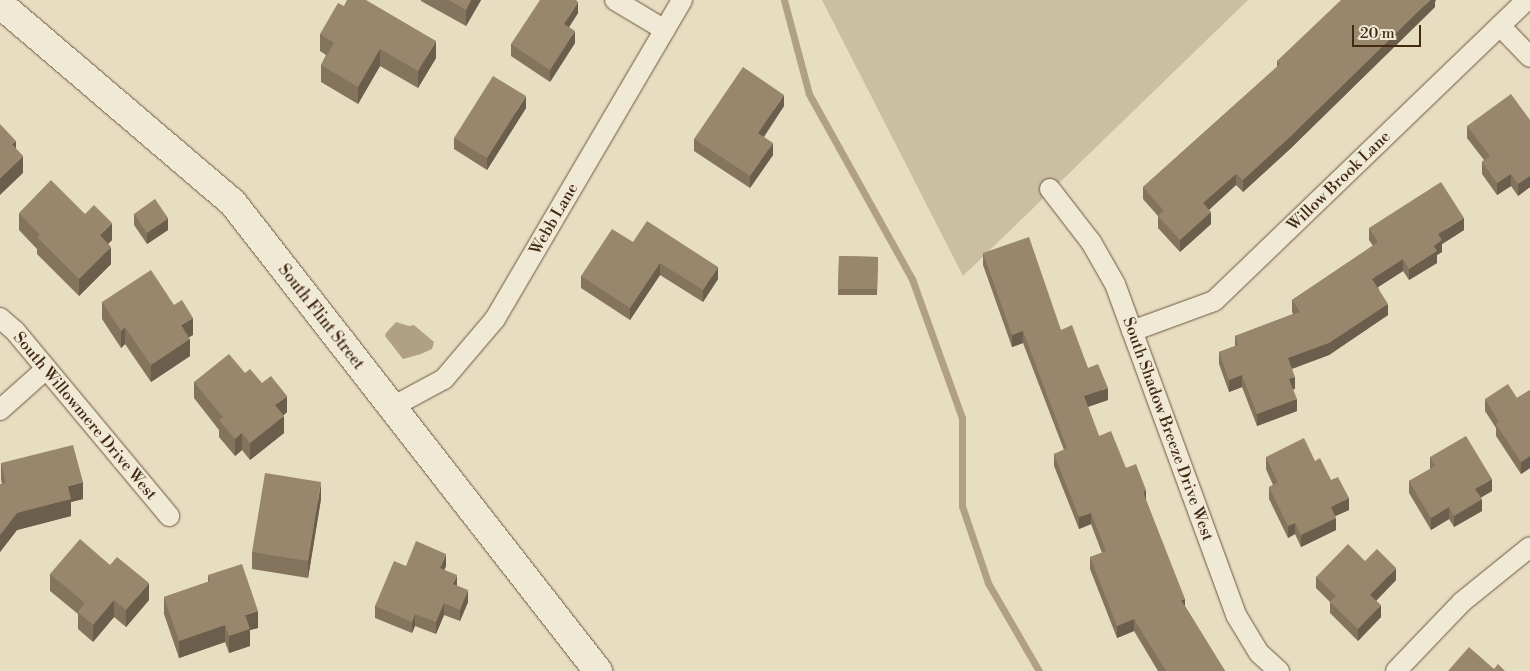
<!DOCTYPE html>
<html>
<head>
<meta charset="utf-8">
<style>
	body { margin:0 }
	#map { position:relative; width:1530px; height:671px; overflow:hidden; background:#e7ddc0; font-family:"Libre Bodoni",serif }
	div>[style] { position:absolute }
	.green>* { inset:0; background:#cbbfa3 }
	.water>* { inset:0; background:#b0a085 }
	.stream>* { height:7px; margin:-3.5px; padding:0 3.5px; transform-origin:3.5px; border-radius:3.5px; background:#b0a085 }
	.roads { filter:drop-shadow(0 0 1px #6d573e) drop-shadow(0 0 1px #6d573e) }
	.street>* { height:20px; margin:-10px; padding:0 10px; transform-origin:10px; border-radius:10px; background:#efe9d6 }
	.secondary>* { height:28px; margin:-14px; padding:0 14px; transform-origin:14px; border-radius:14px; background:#efe9d6 }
	.wall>* { inset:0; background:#84745e }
	.shaded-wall>* { inset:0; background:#6b5e4c }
	.building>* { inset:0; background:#99876d }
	span { translate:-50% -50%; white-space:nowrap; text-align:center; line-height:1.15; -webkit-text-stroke:4px #efe9d6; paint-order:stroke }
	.street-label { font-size:16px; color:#442a13 }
	.scale { position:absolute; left:1352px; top:25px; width:69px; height:22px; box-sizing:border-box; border:2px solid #442a13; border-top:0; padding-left:6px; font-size:15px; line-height:18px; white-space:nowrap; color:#442a13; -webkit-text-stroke:4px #efe9d6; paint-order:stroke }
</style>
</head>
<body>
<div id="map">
	<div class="green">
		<div style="clip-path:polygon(822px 0,1248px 0,963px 276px)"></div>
	</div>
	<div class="water">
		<div style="clip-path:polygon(396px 322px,409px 326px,414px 325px,434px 342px,432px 349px,421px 354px,403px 359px,385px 336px,386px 333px)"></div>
	</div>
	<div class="stream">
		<div style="left:784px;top:0;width:97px;rotate:75.1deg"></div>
		<div style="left:809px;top:94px;width:212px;rotate:60.9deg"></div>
		<div style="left:912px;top:279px;width:148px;rotate:70.2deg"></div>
		<div style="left:962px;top:418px;width:88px;rotate:90deg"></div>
		<div style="left:962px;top:506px;width:81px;rotate:71.3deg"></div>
		<div style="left:988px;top:583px;width:102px;rotate:59.9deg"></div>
	</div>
	<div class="roads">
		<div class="street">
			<div style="left:615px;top:0;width:58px;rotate:31deg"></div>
			<div style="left:1500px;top:26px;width:43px;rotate:45.9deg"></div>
			<div style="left:1050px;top:189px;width:67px;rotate:52.3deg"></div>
			<div style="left:1091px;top:242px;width:48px;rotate:60.3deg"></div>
			<div style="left:1115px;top:284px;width:352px;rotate:69.9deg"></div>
			<div style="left:1236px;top:615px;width:44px;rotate:58.8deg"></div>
			<div style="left:1259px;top:653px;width:27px;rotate:42deg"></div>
			<div style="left:0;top:318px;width:20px;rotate:41deg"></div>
			<div style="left:15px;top:331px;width:241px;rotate:50.2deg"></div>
			<div style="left:1132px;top:331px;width:87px;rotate:-20.1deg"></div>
			<div style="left:1214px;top:301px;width:434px;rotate:-43.9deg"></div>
			<div style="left:392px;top:407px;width:59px;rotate:-28.3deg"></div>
			<div style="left:444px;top:379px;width:79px;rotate:-49.6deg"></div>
			<div style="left:495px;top:319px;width:370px;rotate:-59.6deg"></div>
			<div style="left:0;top:410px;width:62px;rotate:-41.7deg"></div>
			<div style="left:1396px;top:671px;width:95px;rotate:-46.3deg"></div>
			<div style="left:1462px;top:602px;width:87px;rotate:-39deg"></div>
		</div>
		<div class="secondary">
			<div style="left:0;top:4px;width:306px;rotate:40.5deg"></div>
			<div style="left:233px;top:203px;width:594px;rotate:52.05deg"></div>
		</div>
	</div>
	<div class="wall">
		<div style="clip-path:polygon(421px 0,481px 0,466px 26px,421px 1px)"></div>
		<div style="clip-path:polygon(1435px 2px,1435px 7px,1290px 149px,1243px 192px,1236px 185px,1209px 210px,1211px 224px,1180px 252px,1158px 228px,1158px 216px,1143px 199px,1143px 187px,1277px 67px,1277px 61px)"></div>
		<div style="clip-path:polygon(578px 13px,569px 27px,575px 43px,550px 82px,511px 56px,511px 44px)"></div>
		<div style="clip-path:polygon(320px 34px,436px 58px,418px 88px,380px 66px,358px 104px,321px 82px,321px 65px,326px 55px,320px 51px)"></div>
		<div style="clip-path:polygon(784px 106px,764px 137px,773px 155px,750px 188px,694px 151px,694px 139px)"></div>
		<div style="clip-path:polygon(526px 108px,487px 170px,454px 149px,454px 138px)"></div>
		<div style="clip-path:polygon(1530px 120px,1530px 187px,1518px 196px,1511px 186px,1497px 195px,1482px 174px,1482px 162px,1484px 160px,1467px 138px,1467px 126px)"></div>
		<div style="clip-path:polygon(19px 213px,112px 240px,108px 244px,111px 264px,79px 296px,37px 254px,37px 249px,19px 230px)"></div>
		<div style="clip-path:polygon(134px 214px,168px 230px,147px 244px,134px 225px)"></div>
		<div style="clip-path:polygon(1369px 228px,1464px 230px,1442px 244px,1442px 252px,1437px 255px,1437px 263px,1409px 280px,1403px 271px,1378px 287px,1388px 315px,1329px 355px,1292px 369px,1295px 389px,1293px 389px,1297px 411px,1257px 426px,1242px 387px,1229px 392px,1219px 364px,1219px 352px,1235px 346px,1235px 336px,1293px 314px,1292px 312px,1292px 300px,1373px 246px,1369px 240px)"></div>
		<div style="clip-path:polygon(633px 242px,718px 279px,703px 302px,660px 275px,630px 320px,581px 288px,581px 276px)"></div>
		<div style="clip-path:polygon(983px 253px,1061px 330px,1088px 368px,1108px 400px,1088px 407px,1099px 436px,1126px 468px,1146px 500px,1185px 606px,1225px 671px,1158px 671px,1134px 631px,1117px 638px,1090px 569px,1090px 557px,1102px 553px,1091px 524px,1079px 529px,1054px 466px,1054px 454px,1064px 450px,1023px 343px,1012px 347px,983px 265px)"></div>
		<div style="clip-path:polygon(839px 256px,878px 257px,877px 295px,838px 295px)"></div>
		<div style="clip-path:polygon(102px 302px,193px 335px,189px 337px,190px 356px,151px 382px,125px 344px,121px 348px,102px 319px)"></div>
		<div style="clip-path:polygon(245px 373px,287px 412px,283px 416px,284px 433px,250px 460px,242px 450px,235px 456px,219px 437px,219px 430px,194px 398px,194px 382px)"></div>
		<div style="clip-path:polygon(1530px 390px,1530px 468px,1521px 474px,1496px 436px,1496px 428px,1485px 411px,1485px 399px,1517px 398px)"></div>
		<div style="clip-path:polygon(1266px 457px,1315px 461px,1331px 480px,1349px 510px,1335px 516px,1336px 530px,1301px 547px,1295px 534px,1288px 538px,1269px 499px,1269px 487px,1273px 485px,1266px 469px)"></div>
		<div style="clip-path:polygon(1430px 457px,1492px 491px,1480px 498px,1482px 511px,1454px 527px,1449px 519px,1431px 530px,1409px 493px,1409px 481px,1430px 469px)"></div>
		<div style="clip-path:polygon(1px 463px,83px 499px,71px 502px,71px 516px,17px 530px,0 552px,0 484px,2px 484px,1px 480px)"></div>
		<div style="clip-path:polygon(321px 499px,308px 578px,252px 569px,252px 552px)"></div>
		<div style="clip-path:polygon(1365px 561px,1396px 580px,1376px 601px,1381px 617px,1358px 641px,1330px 613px,1330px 602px,1316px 588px,1316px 577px)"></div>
		<div style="clip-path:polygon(406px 566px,446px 566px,444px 570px,457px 586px,468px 602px,460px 621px,444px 615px,436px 634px,415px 626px,412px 633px,375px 618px,375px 606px)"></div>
		<div style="clip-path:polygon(50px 574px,149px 600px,126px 627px,114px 617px,93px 642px,78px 629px,78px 614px,50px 591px)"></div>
		<div style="clip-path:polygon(208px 575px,258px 628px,250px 630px,250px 646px,229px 653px,225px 642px,179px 658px,164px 614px,164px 597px,208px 582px)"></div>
	</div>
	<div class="shaded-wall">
		<div style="clip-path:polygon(471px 0,481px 0,466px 26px,466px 10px)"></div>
		<div style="clip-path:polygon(1430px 0,1436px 0,1435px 2px,1435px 7px,1290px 149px,1243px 192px,1243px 180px)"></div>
		<div style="clip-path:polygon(578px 2px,578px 13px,564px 35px,564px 24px)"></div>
		<div style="clip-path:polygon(575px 31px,575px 43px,550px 82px,550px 70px)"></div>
		<div style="clip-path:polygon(436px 41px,436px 58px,418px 88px,418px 71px)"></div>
		<div style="clip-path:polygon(380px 49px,380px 66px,358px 104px,358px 87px)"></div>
		<div style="clip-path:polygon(784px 95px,784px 106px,758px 145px,758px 133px)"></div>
		<div style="clip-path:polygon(526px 96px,526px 108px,487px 170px,487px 158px)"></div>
		<div style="clip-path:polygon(16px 141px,16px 158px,12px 144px)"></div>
		<div style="clip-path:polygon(773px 143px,773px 155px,750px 188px,750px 176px)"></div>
		<div style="clip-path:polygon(23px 156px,23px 173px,0 195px,0 178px)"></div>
		<div style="clip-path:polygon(1236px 174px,1236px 185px,1203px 215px,1203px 203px)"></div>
		<div style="clip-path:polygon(1511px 174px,1511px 186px,1497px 195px,1497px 183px)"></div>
		<div style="clip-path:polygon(1530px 176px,1530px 187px,1518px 196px,1518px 184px)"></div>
		<div style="clip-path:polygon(1211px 212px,1211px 224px,1180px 252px,1180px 240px)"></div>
		<div style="clip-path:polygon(168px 218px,168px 230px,147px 244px,147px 233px)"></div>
		<div style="clip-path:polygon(1464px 218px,1464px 230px,1442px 244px,1442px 252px,1437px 255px,1437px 263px,1409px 280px,1409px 269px,1438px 234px)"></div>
		<div style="clip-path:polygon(112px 223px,112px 240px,100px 252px,100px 235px)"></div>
		<div style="clip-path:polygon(111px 247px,111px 264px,79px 296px,79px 279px)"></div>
		<div style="clip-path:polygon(1403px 259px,1403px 271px,1372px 291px,1372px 279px)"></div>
		<div style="clip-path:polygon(660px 263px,660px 275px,630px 320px,630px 308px)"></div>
		<div style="clip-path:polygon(718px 267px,718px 279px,703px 302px,703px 290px)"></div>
		<div style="clip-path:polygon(1388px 304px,1388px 315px,1329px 355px,1288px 370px,1288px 358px)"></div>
		<div style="clip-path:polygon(193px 318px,193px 335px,181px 342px,181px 325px)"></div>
		<div style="clip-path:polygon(125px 327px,125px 344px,121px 348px,121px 331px)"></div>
		<div style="clip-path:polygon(1023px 331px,1023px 343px,1012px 347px,1012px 335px)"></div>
		<div style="clip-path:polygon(190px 339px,190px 356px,151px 382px,151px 365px)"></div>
		<div style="clip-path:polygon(1242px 375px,1242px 387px,1229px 392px,1229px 380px)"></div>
		<div style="clip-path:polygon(1295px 377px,1295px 389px,1289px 390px,1289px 379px)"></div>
		<div style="clip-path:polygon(1108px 388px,1108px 400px,1084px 408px,1084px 396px)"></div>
		<div style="clip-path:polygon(287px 396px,287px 412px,275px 422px,275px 405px)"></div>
		<div style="clip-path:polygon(1297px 399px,1297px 411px,1257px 426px,1257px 414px)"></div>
		<div style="clip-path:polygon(284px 416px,284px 433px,250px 460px,250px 443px)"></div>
		<div style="clip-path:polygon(242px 433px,242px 450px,235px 456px,235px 439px)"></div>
		<div style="clip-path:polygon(1530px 456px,1530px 468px,1521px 474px,1521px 462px)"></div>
		<div style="clip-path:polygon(1492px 479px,1492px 491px,1475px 501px,1475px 489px)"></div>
		<div style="clip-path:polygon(83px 482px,83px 499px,71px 502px,71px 516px,17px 530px,0 552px,0 535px,17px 513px,68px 486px)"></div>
		<div style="clip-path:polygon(321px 482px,321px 499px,308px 578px,308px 561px)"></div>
		<div style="clip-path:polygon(1146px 490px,1146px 502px,1143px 492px)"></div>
		<div style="clip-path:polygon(1349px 498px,1349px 510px,1331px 518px,1331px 507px)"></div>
		<div style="clip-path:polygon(1482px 499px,1482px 511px,1454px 527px,1454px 516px)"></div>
		<div style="clip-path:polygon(1449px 507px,1449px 519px,1431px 530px,1431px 518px)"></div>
		<div style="clip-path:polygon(1091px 513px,1091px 524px,1079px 529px,1079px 517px)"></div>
		<div style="clip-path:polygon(1336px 518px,1336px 530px,1301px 547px,1301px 535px)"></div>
		<div style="clip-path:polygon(1295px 523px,1295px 534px,1288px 538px,1288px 526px)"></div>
		<div style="clip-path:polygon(446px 554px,446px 566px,440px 580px,440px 568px)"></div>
		<div style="clip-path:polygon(1396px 568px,1396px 580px,1370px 607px,1370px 595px)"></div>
		<div style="clip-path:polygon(457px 575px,457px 587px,453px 584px)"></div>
		<div style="clip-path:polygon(149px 583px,149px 600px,126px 627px,126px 610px)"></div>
		<div style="clip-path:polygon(468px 590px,468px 602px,460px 621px,460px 610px)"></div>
		<div style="clip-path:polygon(1185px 599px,1185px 610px,1181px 600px)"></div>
		<div style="clip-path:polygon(114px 600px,114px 617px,93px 642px,93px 625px)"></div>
		<div style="clip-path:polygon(444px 603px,444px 615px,436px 634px,436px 622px)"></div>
		<div style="clip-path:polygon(1381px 605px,1381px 617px,1358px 641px,1358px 629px)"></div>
		<div style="clip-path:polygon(258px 611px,258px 628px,250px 630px,250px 646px,229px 653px,229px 636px,245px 615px)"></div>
		<div style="clip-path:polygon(415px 614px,415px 626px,412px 633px,412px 622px)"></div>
		<div style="clip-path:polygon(1134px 619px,1134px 631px,1117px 638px,1117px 626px)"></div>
		<div style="clip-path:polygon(225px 625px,225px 642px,179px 658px,179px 641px)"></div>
	</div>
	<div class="building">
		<div style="clip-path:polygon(347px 0,366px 0,436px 41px,418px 71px,380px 49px,358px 87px,321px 65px,334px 43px,320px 34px,338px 3px,344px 6px)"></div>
		<div style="clip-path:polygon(449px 0,471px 0,466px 10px)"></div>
		<div style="clip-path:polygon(540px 0,576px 0,578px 2px,564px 24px,575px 31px,550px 70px,511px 44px)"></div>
		<div style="clip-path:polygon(1341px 0,1430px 0,1290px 137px,1243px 180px,1236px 174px,1203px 203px,1211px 212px,1180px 240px,1158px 216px,1164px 211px,1143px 187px,1280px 64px,1277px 61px)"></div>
		<div style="clip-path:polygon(743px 67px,784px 95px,758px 133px,773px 143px,750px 176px,694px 139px)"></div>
		<div style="clip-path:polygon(493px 76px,526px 96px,487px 158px,454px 138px)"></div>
		<div style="clip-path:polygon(1511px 94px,1530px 120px,1530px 176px,1518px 184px,1511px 174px,1497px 183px,1482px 162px,1490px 156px,1467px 126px)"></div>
		<div style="clip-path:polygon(0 124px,16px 141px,12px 144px,23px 156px,0 178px)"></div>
		<div style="clip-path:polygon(51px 180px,85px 214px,94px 205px,112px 223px,100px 235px,111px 247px,79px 279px,37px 237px,40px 235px,19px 213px)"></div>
		<div style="clip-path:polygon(1441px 182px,1464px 218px,1438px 234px,1442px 240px,1434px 246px,1437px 251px,1409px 269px,1403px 259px,1372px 279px,1388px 304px,1329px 343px,1288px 358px,1295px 377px,1289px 379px,1297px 399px,1257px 414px,1242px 375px,1229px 380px,1219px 352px,1238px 345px,1235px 336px,1300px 312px,1292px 300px,1378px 242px,1369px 228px)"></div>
		<div style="clip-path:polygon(155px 199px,168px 218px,147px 233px,134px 214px)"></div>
		<div style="clip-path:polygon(647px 221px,718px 267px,703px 290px,660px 263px,630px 308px,581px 276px,612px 229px,633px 242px)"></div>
		<div style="clip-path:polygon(1029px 237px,1061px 330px,1072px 325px,1088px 368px,1098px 364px,1108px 388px,1084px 396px,1099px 436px,1111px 431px,1126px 468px,1136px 464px,1146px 490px,1143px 492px,1185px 599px,1181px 600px,1225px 671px,1166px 671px,1134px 619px,1117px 626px,1090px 557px,1106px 551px,1091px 513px,1079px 517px,1054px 454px,1067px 448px,1023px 331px,1012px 335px,983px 253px)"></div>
		<div style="clip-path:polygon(839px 256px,878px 257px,877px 289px,838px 289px)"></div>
		<div style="clip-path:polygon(151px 270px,174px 305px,182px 300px,193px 318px,181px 325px,190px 339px,151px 365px,125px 327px,121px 331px,102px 302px)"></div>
		<div style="clip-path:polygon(229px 354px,245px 373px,250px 369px,262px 383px,271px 376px,287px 396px,275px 405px,284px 416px,250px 443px,242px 433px,235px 439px,219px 420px,223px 417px,194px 382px)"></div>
		<div style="clip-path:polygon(1508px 384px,1517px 398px,1530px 390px,1530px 456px,1521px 462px,1496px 424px,1499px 422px,1485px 399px)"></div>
		<div style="clip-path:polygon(1466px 436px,1492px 479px,1475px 489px,1482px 499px,1454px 516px,1449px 507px,1431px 518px,1409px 481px,1435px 466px,1430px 457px)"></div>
		<div style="clip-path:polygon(1304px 438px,1315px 461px,1320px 458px,1331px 480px,1338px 477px,1349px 498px,1331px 507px,1336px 518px,1301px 535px,1295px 523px,1288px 526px,1269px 487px,1278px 483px,1266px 457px)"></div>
		<div style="clip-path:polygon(73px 445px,83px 482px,68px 486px,71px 499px,17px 513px,0 535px,0 484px,6px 483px,1px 463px)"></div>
		<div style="clip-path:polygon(265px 473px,321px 482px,308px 561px,252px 552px)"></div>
		<div style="clip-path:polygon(80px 539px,110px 565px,117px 557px,149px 583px,126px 610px,114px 600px,93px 625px,78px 612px,85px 603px,50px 574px)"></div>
		<div style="clip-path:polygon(416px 541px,446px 554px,440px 568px,457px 575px,453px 584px,468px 590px,460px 610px,444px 603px,436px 622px,415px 614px,412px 622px,375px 606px,394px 561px,406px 566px)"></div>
		<div style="clip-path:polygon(1348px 544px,1365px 561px,1377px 549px,1396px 568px,1370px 595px,1381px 605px,1358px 629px,1330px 602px,1336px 596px,1316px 577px)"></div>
		<div style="clip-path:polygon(242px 564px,258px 611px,245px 615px,250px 629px,229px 636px,225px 625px,179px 641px,164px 597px,210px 581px,208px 575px)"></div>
		<div style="clip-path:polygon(1469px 647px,1494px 669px,1498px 664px,1505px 671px,1448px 671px)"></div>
	</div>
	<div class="street-label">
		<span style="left:1339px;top:181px;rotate:-44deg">Willow Brook Lane</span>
		<span style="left:554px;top:219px;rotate:-60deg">Webb Lane</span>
		<span style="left:321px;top:317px;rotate:52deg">South Flint Street</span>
		<span style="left:85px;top:416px;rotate:50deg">South Willowmere Drive West</span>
		<span style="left:1168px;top:429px;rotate:70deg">South Shadow Breeze Drive West</span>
	</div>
	<div class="scale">20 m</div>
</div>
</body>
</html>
